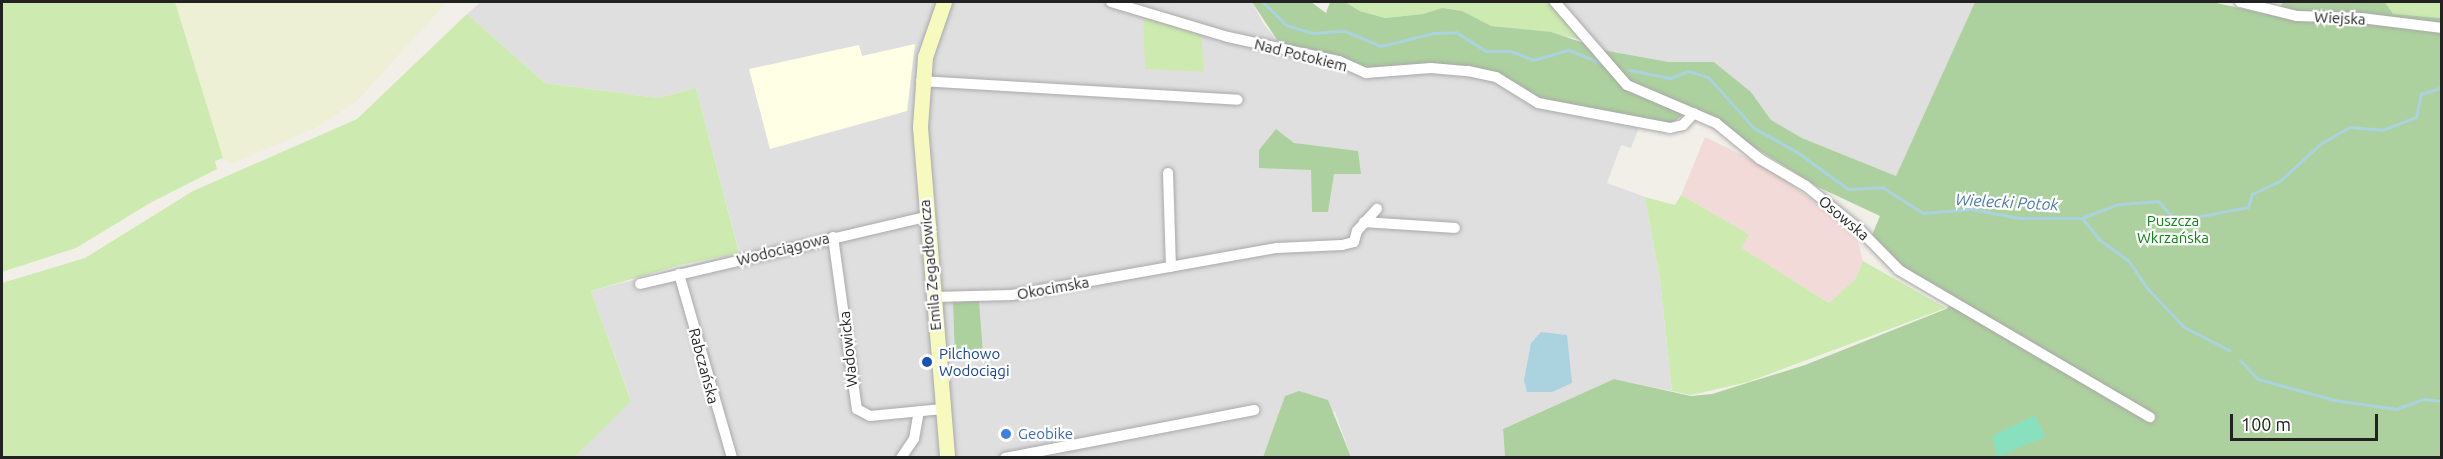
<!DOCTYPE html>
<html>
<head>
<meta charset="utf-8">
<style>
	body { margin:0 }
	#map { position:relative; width:2443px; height:459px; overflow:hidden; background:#f2efe9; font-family:Ubuntu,sans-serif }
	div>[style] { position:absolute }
	.residential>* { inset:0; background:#e0dfdf }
	.commercial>* { inset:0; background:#f2dad9 }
	.education>* { inset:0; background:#ffffe5 }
	.farmland>* { inset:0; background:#eef0d5 }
	.grass>* { inset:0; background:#cdebb0 }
	.forest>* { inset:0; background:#add19e }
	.pitch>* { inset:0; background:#88e0be }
	.water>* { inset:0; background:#aad3df }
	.stream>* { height:3px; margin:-1.5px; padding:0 1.5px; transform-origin:1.5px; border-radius:1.5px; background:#aad3df }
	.roads { filter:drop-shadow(0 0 2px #a9a9a9) drop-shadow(0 0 2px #a9a9a9) }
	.minor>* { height:10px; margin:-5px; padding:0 5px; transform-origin:5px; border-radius:5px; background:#fff }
	.secondary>* { height:15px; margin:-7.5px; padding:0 7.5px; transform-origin:7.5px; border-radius:7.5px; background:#f7fabf }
	.dots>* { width:16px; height:16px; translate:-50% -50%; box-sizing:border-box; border:3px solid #fff; border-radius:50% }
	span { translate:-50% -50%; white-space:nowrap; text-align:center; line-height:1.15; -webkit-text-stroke:4.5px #fff; paint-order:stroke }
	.street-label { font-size:15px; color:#222 }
	.park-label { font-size:15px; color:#0c8416 }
	.transit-label { font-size:15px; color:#164399 }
	.left { translate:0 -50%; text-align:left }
	.shop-label { font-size:15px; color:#366cbe }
	.water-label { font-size:16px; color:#4a7aab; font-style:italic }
	.frame { position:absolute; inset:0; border:3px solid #222; pointer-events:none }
	.scale { position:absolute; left:2230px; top:414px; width:148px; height:27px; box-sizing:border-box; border:3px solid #222; border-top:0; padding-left:8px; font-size:18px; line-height:21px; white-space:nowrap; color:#222; -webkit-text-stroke:4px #fff; paint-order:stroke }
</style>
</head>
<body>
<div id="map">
	<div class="residential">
		<div style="clip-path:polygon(481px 2px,1252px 2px,1263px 23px,1281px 45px,1469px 69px,1642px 120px,1631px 148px,1621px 145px,1607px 183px,1645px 197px,1660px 280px,1672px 391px,1614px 379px,1503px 429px,1505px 457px,1351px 457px,1335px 412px,1285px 397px,1263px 457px,575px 457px,631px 400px,591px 291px,739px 252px,696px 88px,658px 98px,545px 83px,467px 14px)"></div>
		<div style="clip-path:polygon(1345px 2px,1975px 2px,1896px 176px,1802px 138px,1771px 120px,1751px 92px,1714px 62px,1669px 62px,1608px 51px,1579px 39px)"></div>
	</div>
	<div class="commercial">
		<div style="clip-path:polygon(1705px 137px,1772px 170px,1856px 234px,1863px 261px,1856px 278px,1829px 303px,1740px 248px,1749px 234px,1681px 195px)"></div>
	</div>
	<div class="education">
		<div style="clip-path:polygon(915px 44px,907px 111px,770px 149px,749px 69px,859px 45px,862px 56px)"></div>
	</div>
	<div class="farmland">
		<div style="clip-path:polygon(175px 2px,447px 2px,357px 101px,317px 127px,232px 164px,223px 158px)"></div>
	</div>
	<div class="grass">
		<div style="clip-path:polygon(2px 2px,175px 2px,223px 158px,215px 161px,217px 169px,150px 203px,76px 248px,2px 272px)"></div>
		<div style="clip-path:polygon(1345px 2px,1555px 2px,1585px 36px,1579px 39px,1551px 32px,1491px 26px,1462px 11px,1442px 8px,1423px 14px,1385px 18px,1360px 11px)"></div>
		<div style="clip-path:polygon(2385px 2px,2441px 2px,2441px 18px,2393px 14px)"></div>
		<div style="clip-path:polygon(467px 14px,545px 83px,658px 98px,696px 88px,739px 253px,680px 265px,591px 291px,631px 401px,575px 457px,2px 457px,2px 283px,85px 258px,193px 191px,357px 119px)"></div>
		<div style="clip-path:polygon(1143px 15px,1201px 32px,1204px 72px,1145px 69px)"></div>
		<div style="clip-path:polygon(1681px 195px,1749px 234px,1741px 248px,1829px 303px,1856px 278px,1863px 261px,1946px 308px,1748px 382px,1691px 395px,1672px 391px,1660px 280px,1645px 197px,1675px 205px)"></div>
	</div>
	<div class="forest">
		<div style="clip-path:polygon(1252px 2px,1311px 2px,1326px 13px,1330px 2px,1345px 2px,1360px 11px,1385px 18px,1423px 14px,1442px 8px,1462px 11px,1491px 26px,1551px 32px,1608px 51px,1669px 62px,1714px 62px,1751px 92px,1771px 120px,1802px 138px,1896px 176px,1975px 2px,2212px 2px,2276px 16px,2283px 2px,2385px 2px,2393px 14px,2441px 18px,2441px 457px,1505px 457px,1503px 429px,1614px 379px,1691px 396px,1712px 394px,1805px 365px,1946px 309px,1956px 300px,1908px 271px,1872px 235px,1880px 216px,1818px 187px,1691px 108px,1670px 125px,1535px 99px,1493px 73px,1374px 70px,1281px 46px)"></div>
		<div style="clip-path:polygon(1276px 129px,1294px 143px,1358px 151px,1361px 174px,1334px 174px,1328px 212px,1312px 212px,1311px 170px,1259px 168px,1259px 150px)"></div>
		<div style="clip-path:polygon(953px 301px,979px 301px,983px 354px,955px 360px)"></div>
		<div style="clip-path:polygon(1299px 391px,1328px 400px,1351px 457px,1263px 457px,1285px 396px)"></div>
	</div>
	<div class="pitch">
		<div style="clip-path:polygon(2035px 415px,2045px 437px,1997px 457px,1992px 436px)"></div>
	</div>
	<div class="water">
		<div style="clip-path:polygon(1541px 332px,1567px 335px,1572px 383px,1552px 392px,1527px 392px,1524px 380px,1531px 343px)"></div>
	</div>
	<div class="stream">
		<div style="left:1263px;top:2px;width:33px;rotate:45deg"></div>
		<div style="left:1286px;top:25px;width:28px;rotate:17deg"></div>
		<div style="left:1313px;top:33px;width:32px;rotate:-4deg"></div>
		<div style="left:1345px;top:31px;width:39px;rotate:23deg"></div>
		<div style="left:1381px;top:46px;width:54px;rotate:-14deg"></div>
		<div style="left:1433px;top:33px;width:23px;rotate:-2deg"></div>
		<div style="left:1456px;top:32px;width:35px;rotate:33deg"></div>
		<div style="left:1485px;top:51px;width:26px"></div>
		<div style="left:1511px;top:51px;width:24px;rotate:22deg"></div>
		<div style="left:1533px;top:60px;width:37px;rotate:-16deg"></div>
		<div style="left:1569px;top:50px;width:35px;rotate:22deg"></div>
		<div style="left:1629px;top:70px;width:42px;rotate:11deg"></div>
		<div style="left:1670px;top:78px;width:19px;rotate:-21deg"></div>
		<div style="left:1688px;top:71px;width:21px;rotate:17deg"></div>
		<div style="left:1708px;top:77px;width:69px;rotate:48deg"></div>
		<div style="left:1754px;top:128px;width:49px;rotate:29.2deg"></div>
		<div style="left:1797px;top:152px;width:63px;rotate:36deg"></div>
		<div style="left:1848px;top:189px;width:34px;rotate:-3deg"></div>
		<div style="left:1882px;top:187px;width:49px;rotate:32.4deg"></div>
		<div style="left:1923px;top:213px;width:48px;rotate:-4.8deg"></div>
		<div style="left:1971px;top:209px;width:49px;rotate:10.6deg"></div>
		<div style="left:2019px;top:218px;width:63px"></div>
		<div style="left:2082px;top:218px;width:40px;rotate:-21deg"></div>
		<div style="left:2119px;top:204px;width:39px;rotate:-4deg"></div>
		<div style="left:2158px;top:201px;width:27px;rotate:48deg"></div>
		<div style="left:2176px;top:221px;width:73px;rotate:-11deg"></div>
		<div style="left:2248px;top:207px;width:14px;rotate:-73deg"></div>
		<div style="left:2252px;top:194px;width:31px;rotate:-25deg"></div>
		<div style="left:2280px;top:181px;width:54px;rotate:-42.8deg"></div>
		<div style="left:2320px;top:144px;width:34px;rotate:-30deg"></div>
		<div style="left:2350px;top:127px;width:32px;rotate:5deg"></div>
		<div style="left:2382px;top:130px;width:36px;rotate:-21deg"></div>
		<div style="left:2416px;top:117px;width:24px;rotate:-78deg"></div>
		<div style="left:2421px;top:94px;width:22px;rotate:-18deg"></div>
		<div style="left:2082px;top:218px;width:28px;rotate:51deg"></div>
		<div style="left:2100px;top:240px;width:34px;rotate:36deg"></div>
		<div style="left:2128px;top:260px;width:34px;rotate:56deg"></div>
		<div style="left:2147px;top:288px;width:54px;rotate:46.5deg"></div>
		<div style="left:2184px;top:327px;width:51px;rotate:27.1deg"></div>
		<div style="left:2240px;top:360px;width:26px;rotate:47deg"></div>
		<div style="left:2258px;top:379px;width:79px;rotate:15.4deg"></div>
		<div style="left:2334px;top:400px;width:63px;rotate:8.3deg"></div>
		<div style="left:2396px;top:409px;width:29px;rotate:-20deg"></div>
		<div style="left:2423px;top:399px;width:19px;rotate:6deg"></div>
	</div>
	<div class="roads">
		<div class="minor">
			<div style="left:1111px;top:2px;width:122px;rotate:16.7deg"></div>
			<div style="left:1228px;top:37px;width:114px;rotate:12.2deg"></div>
			<div style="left:1339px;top:61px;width:30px;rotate:24deg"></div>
			<div style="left:1366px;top:73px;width:65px;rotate:-4.4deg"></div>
			<div style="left:1431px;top:68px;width:37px;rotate:5deg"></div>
			<div style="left:1468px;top:71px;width:29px;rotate:12deg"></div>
			<div style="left:1496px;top:77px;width:49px;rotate:31.8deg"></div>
			<div style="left:1538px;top:103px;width:134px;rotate:10.7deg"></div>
			<div style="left:1670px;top:128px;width:13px;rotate:-13deg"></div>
			<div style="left:1683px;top:125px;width:16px;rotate:-47deg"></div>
			<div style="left:1555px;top:2px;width:110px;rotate:49.1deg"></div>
			<div style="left:1627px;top:85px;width:97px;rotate:23.1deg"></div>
			<div style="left:1716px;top:123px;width:57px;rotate:39.3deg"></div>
			<div style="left:1760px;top:159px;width:53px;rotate:30.4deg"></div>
			<div style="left:1806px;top:186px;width:70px;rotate:39.2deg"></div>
			<div style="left:1860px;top:230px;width:56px;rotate:45.7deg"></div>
			<div style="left:1899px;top:270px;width:291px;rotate:30.4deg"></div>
			<div style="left:2240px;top:2px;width:59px;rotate:13.8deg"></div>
			<div style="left:2297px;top:16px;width:64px;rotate:1.8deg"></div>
			<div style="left:2361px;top:18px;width:82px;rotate:7deg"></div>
			<div style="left:921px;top:81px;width:317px;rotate:3.4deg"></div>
			<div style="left:1168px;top:173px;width:94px;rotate:88.2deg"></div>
			<div style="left:1364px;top:222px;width:91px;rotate:3.8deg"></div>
			<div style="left:833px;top:237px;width:174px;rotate:82.1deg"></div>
			<div style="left:857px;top:409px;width:15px;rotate:28deg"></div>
			<div style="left:870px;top:416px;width:73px;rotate:-5.5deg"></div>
			<div style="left:679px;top:274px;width:191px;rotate:73.9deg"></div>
			<div style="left:640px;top:284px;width:294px;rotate:-13.2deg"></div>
			<div style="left:933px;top:297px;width:79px;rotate:-1.5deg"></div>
			<div style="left:1012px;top:295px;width:269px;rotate:-10.1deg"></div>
			<div style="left:1277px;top:248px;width:65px;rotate:-2.6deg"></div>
			<div style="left:1342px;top:245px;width:12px;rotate:-14deg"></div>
			<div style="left:1354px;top:242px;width:11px;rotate:-75deg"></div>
			<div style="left:1357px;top:231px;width:30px;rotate:-48deg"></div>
			<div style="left:901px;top:458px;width:23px;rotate:-56deg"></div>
			<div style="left:914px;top:439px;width:28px;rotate:-80deg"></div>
			<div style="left:1005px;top:458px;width:254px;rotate:-10.9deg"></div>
		</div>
		<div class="secondary">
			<div style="left:944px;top:2px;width:58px;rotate:109.1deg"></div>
			<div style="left:925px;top:57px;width:70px;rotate:94.1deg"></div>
			<div style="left:920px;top:127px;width:332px;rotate:85.3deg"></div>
		</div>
	</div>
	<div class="dots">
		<div style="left:927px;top:362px;background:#1a4fb4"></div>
		<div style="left:1006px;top:434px;background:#3f7fe0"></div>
	</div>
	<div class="street-label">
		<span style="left:2340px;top:18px;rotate:3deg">Wiejska</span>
		<span style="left:1301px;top:55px;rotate:14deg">Nad Potokiem</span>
		<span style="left:1844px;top:218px;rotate:40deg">Osowska</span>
		<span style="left:783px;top:249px;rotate:-14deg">Wodociągowa</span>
		<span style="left:930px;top:265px;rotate:-95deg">Emila Zegadłowicza</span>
		<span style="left:1053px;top:288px;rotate:-10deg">Okocimska</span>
		<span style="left:848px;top:349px;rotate:-96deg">Wadowicka</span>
		<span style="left:704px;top:366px;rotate:75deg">Rabczańska</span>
	</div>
	<div class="park-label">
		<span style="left:2173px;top:229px">Puszcza<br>Wkrzańska</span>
	</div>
	<div class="transit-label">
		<span class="left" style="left:939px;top:362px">Pilchowo<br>Wodociągi</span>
	</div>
	<div class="shop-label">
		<span class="left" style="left:1018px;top:434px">Geobike</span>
	</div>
	<div class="water-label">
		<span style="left:2007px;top:202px;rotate:3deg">Wielecki Potok</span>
	</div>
	<div class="frame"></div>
	<div class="scale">100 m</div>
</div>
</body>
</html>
